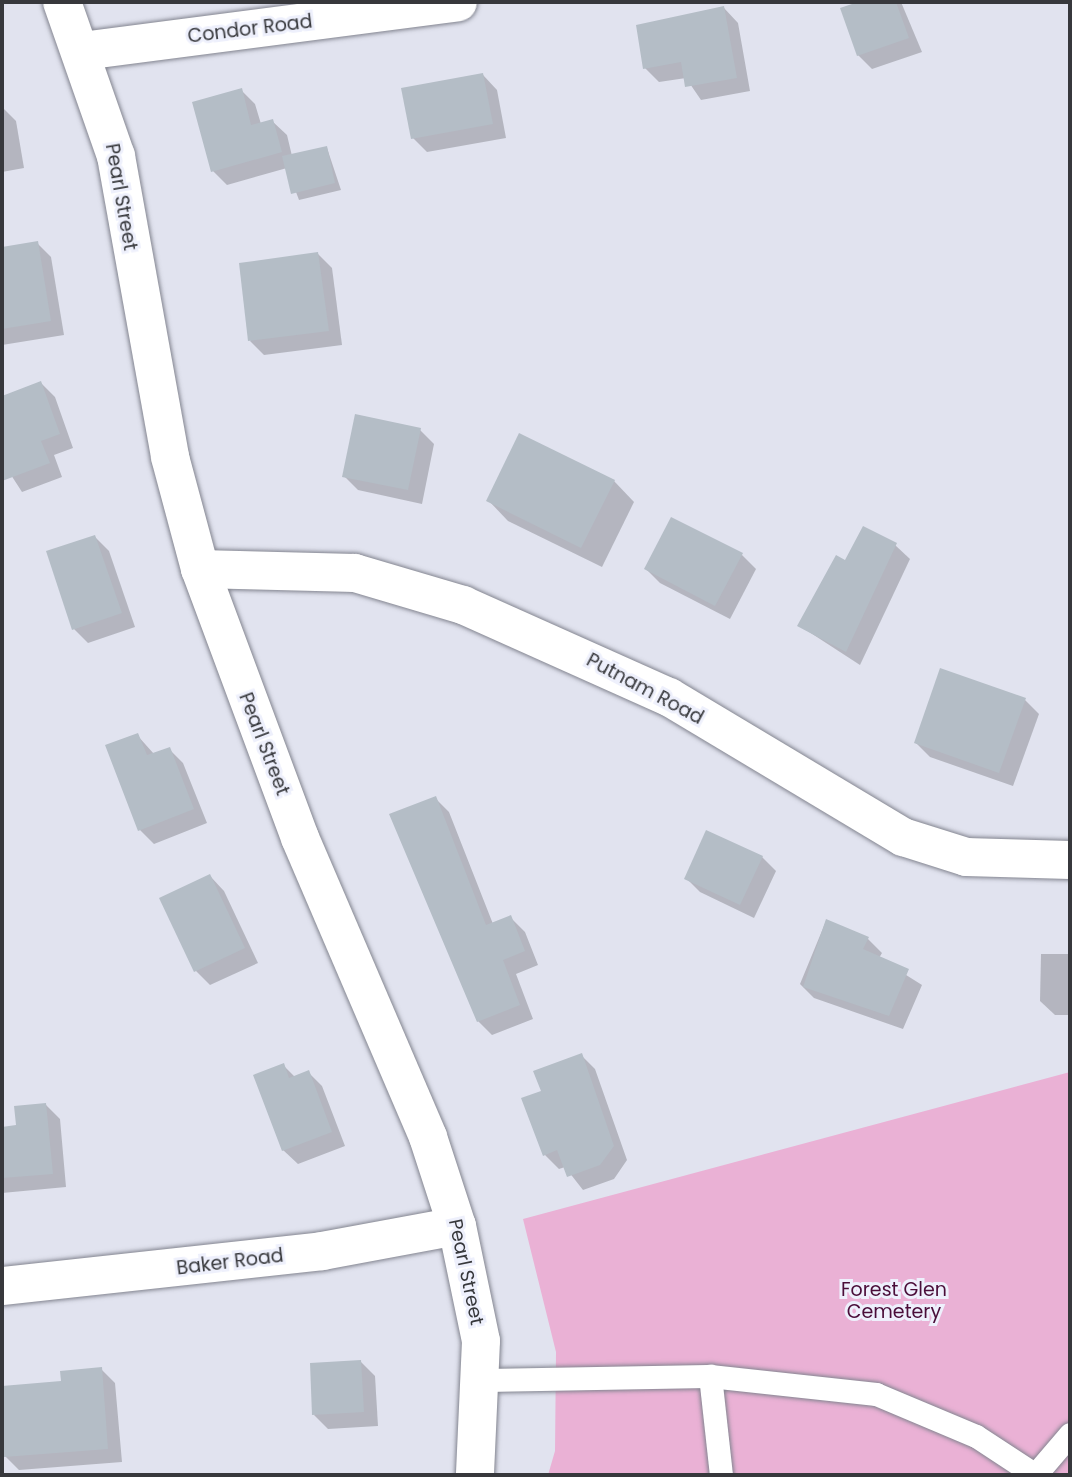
<!DOCTYPE html>
<html>
<head>
<meta charset="utf-8">
<style>
	body { margin:0 }
	#map { position:relative; width:1072px; height:1477px; overflow:hidden; background:#e1e3ef; font-family:Poppins,sans-serif }
	div>[style] { position:absolute }
	.green>* { inset:0; background:#eab1d5 }
	.shadow>* { inset:0; background:#0003 }
	.building>* { inset:0; background:#b4bdc6 }
	.roads { filter:drop-shadow(0 0 2px #838590) drop-shadow(0 0 2px #838590) }
	.service>* { height:23px; margin:-11.5px; padding:0 11.5px; transform-origin:11.5px; border-radius:11.5px; background:#fff }
	.minor>* { height:38px; margin:-19px; padding:0 19px; transform-origin:19px; border-radius:19px; background:#fff }
	span { translate:-50% -50%; white-space:nowrap; text-align:center; line-height:1.15; -webkit-text-stroke:6px #eef0fc; paint-order:stroke }
	.street-label { font-size:19px; color:#37383c }
	.park-label { font-size:19px; color:#4a0d39 }
	.frame { position:absolute; inset:0; border:4px solid #37383c; pointer-events:none }
</style>
</head>
<body>
<div id="map">
	<div class="green">
		<div style="clip-path:polygon(1070px 1072px,1070px 1475px,548px 1475px,555px 1451px,556px 1352px,523px 1219px)"></div>
	</div>
	<div class="shadow">
		<div style="clip-path:polygon(864px 2px,901px 2px,922px 52px,872px 69px,858px 55px,843px 9px)"></div>
		<div style="clip-path:polygon(724px 8px,738px 23px,750px 91px,701px 100px,686px 78px,659px 82px,645px 68px)"></div>
		<div style="clip-path:polygon(483px 75px,497px 90px,506px 138px,427px 152px,413px 138px)"></div>
		<div style="clip-path:polygon(241px 90px,255px 104px,261px 124px,272px 121px,287px 135px,292px 156px,327px 148px,341px 190px,299px 200px,287px 168px,227px 185px,213px 171px)"></div>
		<div style="clip-path:polygon(2px 107px,16px 121px,24px 168px,2px 172px)"></div>
		<div style="clip-path:polygon(37px 243px,51px 257px,64px 335px,2px 345px,2px 249px)"></div>
		<div style="clip-path:polygon(318px 254px,332px 268px,342px 345px,264px 355px,250px 341px)"></div>
		<div style="clip-path:polygon(41px 383px,55px 397px,73px 448px,54px 455px,62px 477px,22px 492px,2px 461px,2px 397px)"></div>
		<div style="clip-path:polygon(420px 430px,434px 444px,422px 504px,358px 490px,344px 476px)"></div>
		<div style="clip-path:polygon(614px 481px,634px 502px,602px 567px,508px 521px,488px 500px)"></div>
		<div style="clip-path:polygon(95px 537px,109px 551px,135px 627px,88px 643px,74px 629px)"></div>
		<div style="clip-path:polygon(895px 545px,910px 559px,860px 665px,800px 626px,846px 562px)"></div>
		<div style="clip-path:polygon(742px 555px,756px 569px,730px 619px,660px 583px,646px 569px)"></div>
		<div style="clip-path:polygon(1025px 700px,1039px 714px,1013px 786px,930px 757px,916px 743px)"></div>
		<div style="clip-path:polygon(137px 735px,154px 754px,169px 749px,183px 763px,207px 823px,154px 844px,140px 830px)"></div>
		<div style="clip-path:polygon(435px 798px,449px 812px,493px 924px,511px 918px,525px 932px,538px 965px,516px 974px,533px 1019px,492px 1035px,478px 1021px)"></div>
		<div style="clip-path:polygon(762px 857px,776px 871px,754px 918px,700px 892px,686px 878px)"></div>
		<div style="clip-path:polygon(210px 876px,224px 891px,258px 963px,210px 985px,196px 971px,162px 899px)"></div>
		<div style="clip-path:polygon(826px 921px,868px 939px,882px 953px,879px 958px,922px 985px,903px 1029px,814px 998px,800px 984px)"></div>
		<div style="clip-path:polygon(1041px 954px,1070px 954px,1070px 1015px,1055px 1015px,1040px 1001px)"></div>
		<div style="clip-path:polygon(581px 1055px,595px 1069px,627px 1160px,614px 1179px,583px 1190px,565px 1167px,559px 1169px,545px 1155px,523px 1099px,543px 1092px)"></div>
		<div style="clip-path:polygon(283px 1065px,295px 1077px,308px 1072px,322px 1086px,345px 1146px,298px 1164px,283px 1150px)"></div>
		<div style="clip-path:polygon(46px 1105px,60px 1119px,66px 1187px,2px 1193px,2px 1128px,18px 1127px)"></div>
		<div style="clip-path:polygon(361px 1362px,375px 1376px,378px 1426px,328px 1429px,314px 1415px)"></div>
		<div style="clip-path:polygon(101px 1369px,115px 1383px,122px 1462px,19px 1470px,5px 1456px,2px 1388px,63px 1383px)"></div>
	</div>
	<div class="building">
		<div style="clip-path:polygon(858px 2px,896px 2px,909px 38px,857px 56px,840px 8px)"></div>
		<div style="clip-path:polygon(724px 6px,737px 78px,685px 87px,681px 62px,643px 69px,636px 25px)"></div>
		<div style="clip-path:polygon(483px 73px,493px 124px,411px 139px,401px 88px)"></div>
		<div style="clip-path:polygon(242px 88px,251px 125px,273px 119px,282px 152px,211px 172px,192px 102px)"></div>
		<div style="clip-path:polygon(327px 146px,335px 183px,291px 194px,282px 156px)"></div>
		<div style="clip-path:polygon(38px 241px,51px 321px,2px 329px,2px 247px)"></div>
		<div style="clip-path:polygon(318px 252px,329px 331px,248px 341px,239px 263px)"></div>
		<div style="clip-path:polygon(41px 381px,60px 434px,41px 441px,50px 463px,2px 481px,2px 396px)"></div>
		<div style="clip-path:polygon(355px 414px,421px 428px,408px 490px,342px 477px)"></div>
		<div style="clip-path:polygon(519px 433px,615px 480px,581px 548px,486px 501px)"></div>
		<div style="clip-path:polygon(671px 517px,743px 553px,715px 606px,644px 569px)"></div>
		<div style="clip-path:polygon(863px 526px,897px 543px,846px 652px,797px 626px,836px 555px,845px 560px)"></div>
		<div style="clip-path:polygon(95px 535px,122px 613px,72px 630px,46px 551px)"></div>
		<div style="clip-path:polygon(940px 668px,1026px 698px,999px 773px,914px 743px)"></div>
		<div style="clip-path:polygon(138px 733px,147px 755px,170px 747px,194px 809px,138px 831px,105px 745px)"></div>
		<div style="clip-path:polygon(436px 796px,486px 925px,511px 915px,525px 951px,503px 960px,520px 1005px,477px 1022px,389px 814px)"></div>
		<div style="clip-path:polygon(706px 830px,763px 856px,740px 905px,684px 879px)"></div>
		<div style="clip-path:polygon(210px 874px,245px 948px,194px 972px,159px 898px)"></div>
		<div style="clip-path:polygon(826px 919px,869px 937px,863px 949px,909px 969px,889px 1016px,803px 987px)"></div>
		<div style="clip-path:polygon(582px 1053px,614px 1146px,600px 1165px,567px 1177px,557px 1150px,543px 1156px,521px 1098px,541px 1091px,533px 1071px)"></div>
		<div style="clip-path:polygon(284px 1063px,289px 1078px,309px 1070px,332px 1132px,282px 1151px,253px 1075px)"></div>
		<div style="clip-path:polygon(46px 1103px,53px 1174px,2px 1178px,2px 1127px,16px 1125px,14px 1106px)"></div>
		<div style="clip-path:polygon(361px 1360px,364px 1412px,312px 1415px,310px 1363px)"></div>
		<div style="clip-path:polygon(102px 1367px,108px 1449px,4px 1457px,2px 1386px,61px 1381px,60px 1371px)"></div>
	</div>
	<div class="roads">
		<div class="service">
			<div style="left:483px;top:1380px;width:227px;rotate:-1deg"></div>
			<div style="left:721px;top:1475px;width:100px;rotate:-96.3deg"></div>
			<div style="left:710px;top:1376px;width:167px;rotate:6.2deg"></div>
			<div style="left:876px;top:1394px;width:108px;rotate:22.8deg"></div>
			<div style="left:976px;top:1436px;width:69px;rotate:33.2deg"></div>
			<div style="left:1035px;top:1475px;width:54px;rotate:-49.5deg"></div>
		</div>
		<div class="minor">
			<div style="left:62px;top:2px;width:163px;rotate:70.7deg"></div>
			<div style="left:116px;top:156px;width:306px;rotate:79.8deg"></div>
			<div style="left:170px;top:457px;width:116px;rotate:75deg"></div>
			<div style="left:200px;top:569px;width:287px;rotate:69.6deg"></div>
			<div style="left:300px;top:838px;width:325px;rotate:66.8deg"></div>
			<div style="left:428px;top:1137px;width:94px;rotate:72deg"></div>
			<div style="left:457px;top:1226px;width:117px;rotate:78.2deg"></div>
			<div style="left:481px;top:1341px;width:134px;rotate:92.6deg"></div>
			<div style="left:83px;top:51px;width:378px;rotate:-7.4deg"></div>
			<div style="left:200px;top:569px;width:155px;rotate:1.5deg"></div>
			<div style="left:355px;top:573px;width:113px;rotate:16.5deg"></div>
			<div style="left:463px;top:605px;width:226px;rotate:24.1deg"></div>
			<div style="left:669px;top:697px;width:273px;rotate:30.9deg"></div>
			<div style="left:903px;top:837px;width:66px;rotate:17.6deg"></div>
			<div style="left:966px;top:857px;width:104px;rotate:1.7deg"></div>
			<div style="left:2px;top:1286px;width:322px;rotate:-6.2deg"></div>
			<div style="left:322px;top:1251px;width:137px;rotate:-10.5deg"></div>
		</div>
	</div>
	<div class="street-label">
		<span style="left:250px;top:29px;rotate:-7deg">Condor Road</span>
		<span style="left:121px;top:197px;rotate:80deg">Pearl Street</span>
		<span style="left:645px;top:689px;rotate:28deg">Putnam Road</span>
		<span style="left:264px;top:744px;rotate:69deg">Pearl Street</span>
		<span style="left:230px;top:1262px;rotate:-7deg">Baker Road</span>
		<span style="left:466px;top:1272px;rotate:78deg">Pearl Street</span>
	</div>
	<div class="park-label">
		<span style="left:894px;top:1301px">Forest Glen<br>Cemetery</span>
	</div>
	<div class="frame"></div>
</div>
</body>
</html>
